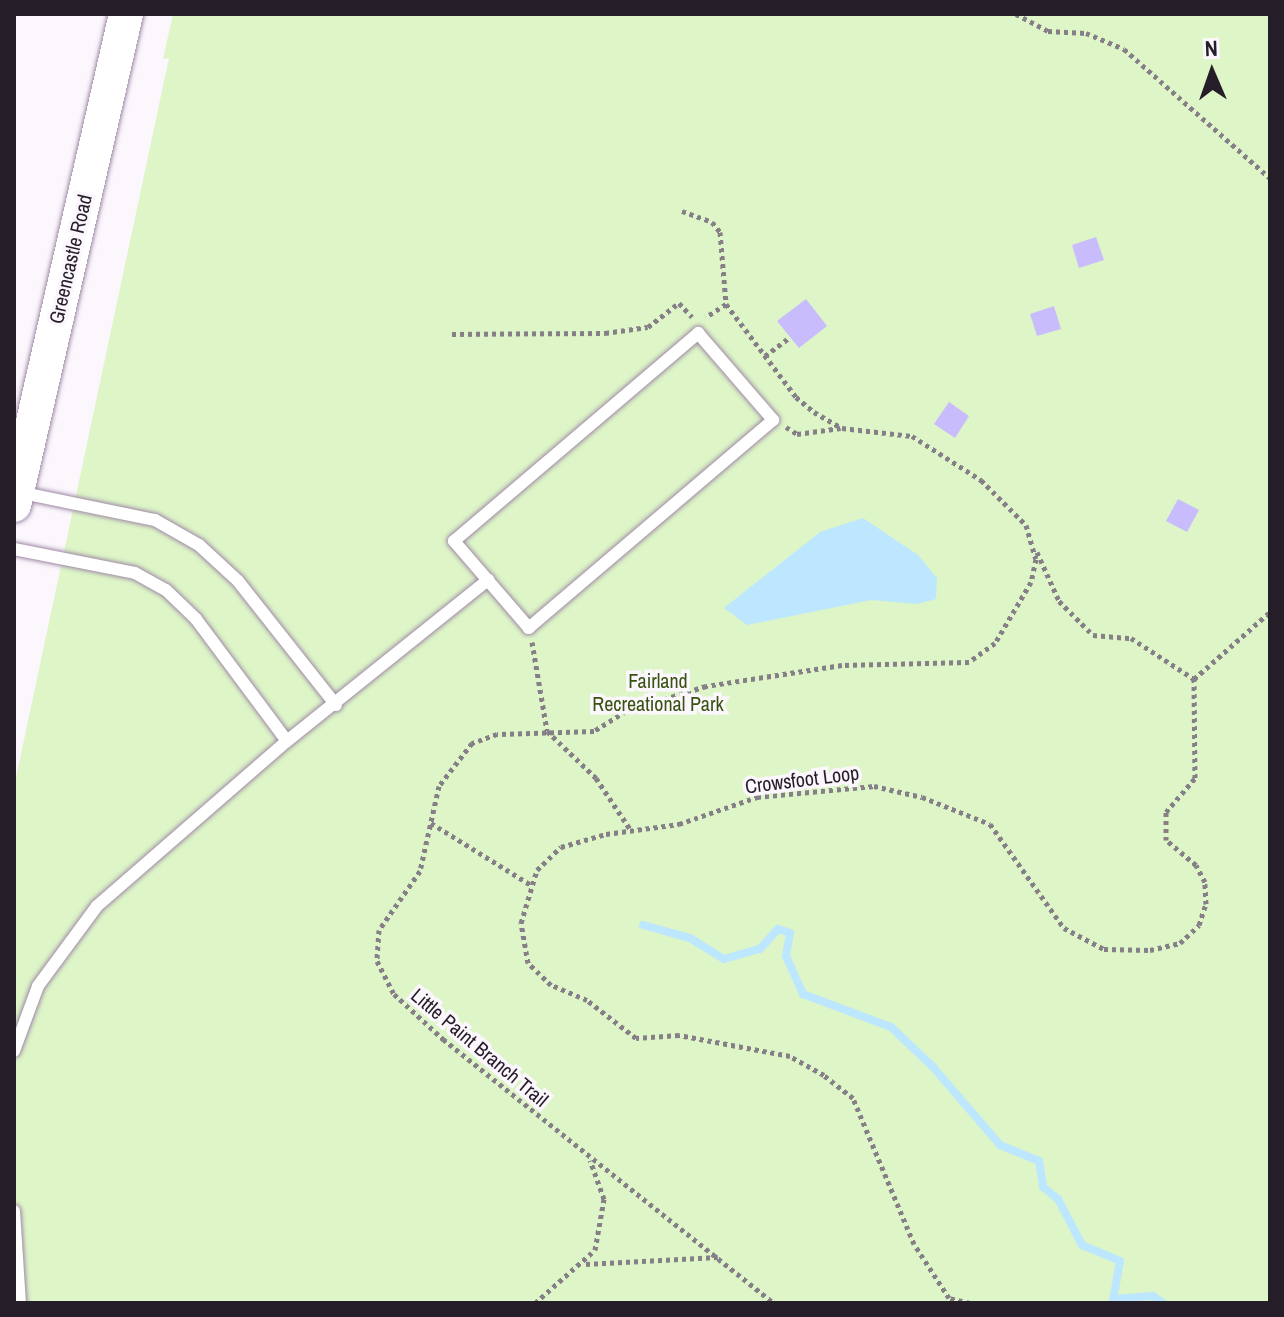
<!DOCTYPE html>
<html>
<head>
<meta charset="utf-8">
<style>
	body { margin:0 }
	#map { position:relative; width:1284px; height:1317px; overflow:hidden; background:#fbf7fd; font-family:"Archivo Narrow",sans-serif }
	div>[style] { position:absolute }
	.green>* { inset:0; background:#ddf5c7 }
	.water>* { inset:0; background:#bde7ff }
	.stream>* { height:8px; margin:-4px; padding:0 4px; transform-origin:4px; border-radius:4px; background:#bde7ff }
	.building>* { inset:0; background:#c8bcfd }
	.path>* { height:5px; margin-top:-2.5px; transform-origin:0; background:repeating-linear-gradient(90deg,#867f88 0 4px,transparent 0 8px) }
	.roads { filter:drop-shadow(0 0 2px #a08aa7) drop-shadow(0 0 2px #a08aa7) }
	.lane>* { height:12px; margin:-6px; padding:0 6px; transform-origin:6px; border-radius:6px; background:#fff }
	.secondary>* { height:34px; margin:-17px; padding:0 17px; transform-origin:17px; border-radius:17px; background:#fff }
	span { translate:-50% -50%; white-space:nowrap; text-align:center; line-height:1.15; -webkit-text-stroke:7px #fbf7fd; paint-order:stroke }
	.street-label { font-size:20px; color:#251d28 }
	.park-label { font-size:20px; color:#385311 }
	.frame { position:absolute; inset:0; border:16px solid #251d28; pointer-events:none }
	.north { position:absolute; left:1172px; top:32px; width:80px; height:80px; -webkit-text-stroke:6px #fbf7fd; paint-order:stroke; rotate:358deg; font-size:22px; font-weight:700; line-height:32px; text-align:center; color:#251d28 }
	.north::after { content:''; display:block; margin:auto; width:28px; height:36px; background:#251d28; clip-path:polygon(50% 0,100% 100%,50% 72%,0 100%) }
</style>
</head>
<body>
<div id="map">
	<div class="green">
		<div style="clip-path:polygon(173px 14px,1270px 14px,1270px 1303px,14px 1303px,14px 787px,169px 58px,163px 59px)"></div>
	</div>
	<div class="water">
		<div style="clip-path:polygon(863px 518px,918px 555px,937px 578px,936px 599px,917px 604px,871px 600px,747px 625px,724px 608px,820px 532px)"></div>
	</div>
	<div class="stream">
		<div style="left:643px;top:925px;width:49px;rotate:15.5deg"></div>
		<div style="left:690px;top:938px;width:40px;rotate:32deg"></div>
		<div style="left:724px;top:959px;width:37px;rotate:-16deg"></div>
		<div style="left:760px;top:949px;width:27px;rotate:-48deg"></div>
		<div style="left:778px;top:929px;width:13px;rotate:18deg"></div>
		<div style="left:790px;top:933px;width:23px;rotate:100deg"></div>
		<div style="left:786px;top:956px;width:42px;rotate:65.9deg"></div>
		<div style="left:803px;top:994px;width:94px;rotate:20.6deg"></div>
		<div style="left:891px;top:1027px;width:58px;rotate:43.6deg"></div>
		<div style="left:933px;top:1067px;width:103px;rotate:49.3deg"></div>
		<div style="left:1000px;top:1145px;width:42px;rotate:22.3deg"></div>
		<div style="left:1039px;top:1161px;width:26px;rotate:81deg"></div>
		<div style="left:1043px;top:1187px;width:19px;rotate:39deg"></div>
		<div style="left:1058px;top:1199px;width:52px;rotate:62.4deg"></div>
		<div style="left:1082px;top:1245px;width:41px;rotate:22.8deg"></div>
		<div style="left:1120px;top:1261px;width:39px;rotate:100deg"></div>
		<div style="left:1113px;top:1299px;width:40px;rotate:-4.3deg"></div>
		<div style="left:1153px;top:1296px;width:12px;rotate:35deg"></div>
	</div>
	<div class="building">
		<div style="clip-path:polygon(1096px 237px,1104px 260px,1079px 268px,1072px 245px)"></div>
		<div style="clip-path:polygon(806px 299px,827px 326px,799px 348px,777px 321px)"></div>
		<div style="clip-path:polygon(1054px 306px,1061px 329px,1037px 336px,1030px 314px)"></div>
		<div style="clip-path:polygon(949px 402px,969px 416px,955px 438px,934px 424px)"></div>
		<div style="clip-path:polygon(1178px 499px,1199px 510px,1187px 532px,1166px 521px)"></div>
	</div>
	<div class="path">
		<div style="left:1016px;top:14px;width:36px;rotate:28deg"></div>
		<div style="left:1048px;top:31px;width:38px;rotate:3deg"></div>
		<div style="left:1086px;top:33px;width:41px;rotate:22.8deg"></div>
		<div style="left:1124px;top:49px;width:195px;rotate:41.5deg"></div>
		<div style="left:682px;top:211px;width:32px;rotate:20deg"></div>
		<div style="left:712px;top:222px;width:13px;rotate:51deg"></div>
		<div style="left:720px;top:232px;width:72px;rotate:85.2deg"></div>
		<div style="left:726px;top:304px;width:24px;rotate:147deg"></div>
		<div style="left:726px;top:304px;width:116px;rotate:53deg"></div>
		<div style="left:796px;top:397px;width:23px;rotate:40deg"></div>
		<div style="left:814px;top:412px;width:32px;rotate:30deg"></div>
		<div style="left:842px;top:428px;width:70px;rotate:6.5deg"></div>
		<div style="left:912px;top:436px;width:82px;rotate:32.5deg"></div>
		<div style="left:981px;top:480px;width:64px;rotate:45deg"></div>
		<div style="left:1026px;top:525px;width:35px;rotate:74deg"></div>
		<div style="left:1036px;top:559px;width:24px;rotate:102deg"></div>
		<div style="left:1031px;top:582px;width:71px;rotate:120.5deg"></div>
		<div style="left:995px;top:643px;width:32px;rotate:144deg"></div>
		<div style="left:969px;top:662px;width:127px;rotate:178.6deg"></div>
		<div style="left:842px;top:665px;width:138px;rotate:171.2deg"></div>
		<div style="left:706px;top:686px;width:84px;rotate:162.6deg"></div>
		<div style="left:626px;top:711px;width:38px;rotate:148deg"></div>
		<div style="left:594px;top:731px;width:97px;rotate:178.2deg"></div>
		<div style="left:497px;top:734px;width:27px;rotate:160deg"></div>
		<div style="left:472px;top:743px;width:54px;rotate:127.5deg"></div>
		<div style="left:439px;top:786px;width:87px;rotate:102.6deg"></div>
		<div style="left:420px;top:871px;width:72px;rotate:124.8deg"></div>
		<div style="left:379px;top:930px;width:31px;rotate:94deg"></div>
		<div style="left:377px;top:961px;width:37px;rotate:63deg"></div>
		<div style="left:394px;top:994px;width:67px;rotate:42.6deg"></div>
		<div style="left:443px;top:1039px;width:423px;rotate:38.6deg"></div>
		<div style="left:452px;top:334px;width:153px;rotate:-0.4deg"></div>
		<div style="left:605px;top:333px;width:43px;rotate:-7.9deg"></div>
		<div style="left:648px;top:327px;width:39px;rotate:-38deg"></div>
		<div style="left:679px;top:303px;width:19px;rotate:47deg"></div>
		<div style="left:765px;top:356px;width:31px;rotate:-37deg"></div>
		<div style="left:786px;top:427px;width:13px;rotate:32deg"></div>
		<div style="left:797px;top:434px;width:44px;rotate:-7.8deg"></div>
		<div style="left:1037px;top:552px;width:54px;rotate:65.8deg"></div>
		<div style="left:1059px;top:601px;width:48px;rotate:45deg"></div>
		<div style="left:1093px;top:635px;width:38px;rotate:5deg"></div>
		<div style="left:1131px;top:638px;width:75px;rotate:33.1deg"></div>
		<div style="left:532px;top:642px;width:90px;rotate:80.4deg"></div>
		<div style="left:547px;top:731px;width:68px;rotate:43.8deg"></div>
		<div style="left:596px;top:778px;width:61px;rotate:56.3deg"></div>
		<div style="left:431px;top:823px;width:118px;rotate:31.8deg"></div>
		<div style="left:586px;top:1264px;width:132px;rotate:-3deg"></div>
		<div style="left:535px;top:1303px;width:80px;rotate:-41.5deg"></div>
		<div style="left:595px;top:1250px;width:52px;rotate:-80deg"></div>
		<div style="left:604px;top:1199px;width:41px;rotate:-109.7deg"></div>
		<div style="left:970px;top:1303px;width:22px;rotate:-167deg"></div>
		<div style="left:949px;top:1298px;width:64px;rotate:-122.9deg"></div>
		<div style="left:914px;top:1244px;width:158px;rotate:-112.7deg"></div>
		<div style="left:853px;top:1098px;width:37px;rotate:-142deg"></div>
		<div style="left:824px;top:1075px;width:39px;rotate:-151deg"></div>
		<div style="left:790px;top:1056px;width:113px;rotate:-169.3deg"></div>
		<div style="left:679px;top:1035px;width:43px;rotate:176deg"></div>
		<div style="left:636px;top:1038px;width:62px;rotate:-142.2deg"></div>
		<div style="left:587px;top:1000px;width:39px;rotate:-157deg"></div>
		<div style="left:551px;top:985px;width:32px;rotate:-136deg"></div>
		<div style="left:528px;top:963px;width:41px;rotate:-99.9deg"></div>
		<div style="left:521px;top:923px;width:55px;rotate:-73.2deg"></div>
		<div style="left:537px;top:870px;width:33px;rotate:-44deg"></div>
		<div style="left:561px;top:847px;width:47px;rotate:-16.1deg"></div>
		<div style="left:606px;top:834px;width:74px;rotate:-7.8deg"></div>
		<div style="left:679px;top:824px;width:83px;rotate:-19.1deg"></div>
		<div style="left:757px;top:797px;width:118px;rotate:-5.4deg"></div>
		<div style="left:874px;top:786px;width:49px;rotate:12.9deg"></div>
		<div style="left:922px;top:797px;width:73px;rotate:21.7deg"></div>
		<div style="left:990px;top:824px;width:128px;rotate:54.6deg"></div>
		<div style="left:1064px;top:928px;width:45px;rotate:27.7deg"></div>
		<div style="left:1104px;top:949px;width:46px;rotate:1.2deg"></div>
		<div style="left:1150px;top:950px;width:31px;rotate:-13deg"></div>
		<div style="left:1180px;top:943px;width:26px;rotate:-43deg"></div>
		<div style="left:1199px;top:925px;width:22px;rotate:-72deg"></div>
		<div style="left:1206px;top:904px;width:22px;rotate:-93deg"></div>
		<div style="left:1205px;top:882px;width:19px;rotate:-118deg"></div>
		<div style="left:1196px;top:865px;width:39px;rotate:-140deg"></div>
		<div style="left:1166px;top:840px;width:28px;rotate:-90deg"></div>
		<div style="left:1166px;top:812px;width:45px;rotate:-49.5deg"></div>
		<div style="left:1195px;top:778px;width:99px;rotate:-90.6deg"></div>
		<div style="left:1194px;top:679px;width:101px;rotate:-41.4deg"></div>
	</div>
	<div class="roads">
		<div class="lane">
			<div style="left:698px;top:333px;width:115px;rotate:49.2deg"></div>
			<div style="left:773px;top:420px;width:321px;rotate:139.6deg"></div>
			<div style="left:529px;top:628px;width:115px;rotate:-130.8deg"></div>
			<div style="left:454px;top:541px;width:321px;rotate:-40.4deg"></div>
			<div style="left:18px;top:492px;width:140px;rotate:11.6deg"></div>
			<div style="left:155px;top:520px;width:51px;rotate:29.6deg"></div>
			<div style="left:199px;top:545px;width:53px;rotate:42.7deg"></div>
			<div style="left:238px;top:581px;width:158px;rotate:51.7deg"></div>
			<div style="left:14px;top:549px;width:123px;rotate:11.2deg"></div>
			<div style="left:135px;top:573px;width:35px;rotate:29deg"></div>
			<div style="left:166px;top:590px;width:42px;rotate:44deg"></div>
			<div style="left:196px;top:619px;width:152px;rotate:53.3deg"></div>
			<div style="left:14px;top:1051px;width:69px;rotate:-69.7deg"></div>
			<div style="left:38px;top:986px;width:99px;rotate:-53.6deg"></div>
			<div style="left:97px;top:906px;width:252px;rotate:-41deg"></div>
			<div style="left:287px;top:741px;width:258px;rotate:-38.7deg"></div>
			<div style="left:14px;top:1211px;width:92px;rotate:86.3deg"></div>
		</div>
		<div class="secondary">
			<div style="left:14px;top:505px;width:504px;rotate:-77.15deg"></div>
		</div>
	</div>
	<div class="street-label">
		<span style="left:70px;top:259px;rotate:-77deg">Greencastle Road</span>
		<span style="left:802px;top:779px;rotate:-7deg">Crowsfoot Loop</span>
		<span style="left:480px;top:1047px;rotate:40deg">Little Paint Branch Trail</span>
	</div>
	<div class="park-label">
		<span style="left:658px;top:692px">Fairland<br>Recreational Park</span>
	</div>
	<div class="frame"></div>
	<div class="north">N</div>
</div>
</body>
</html>
